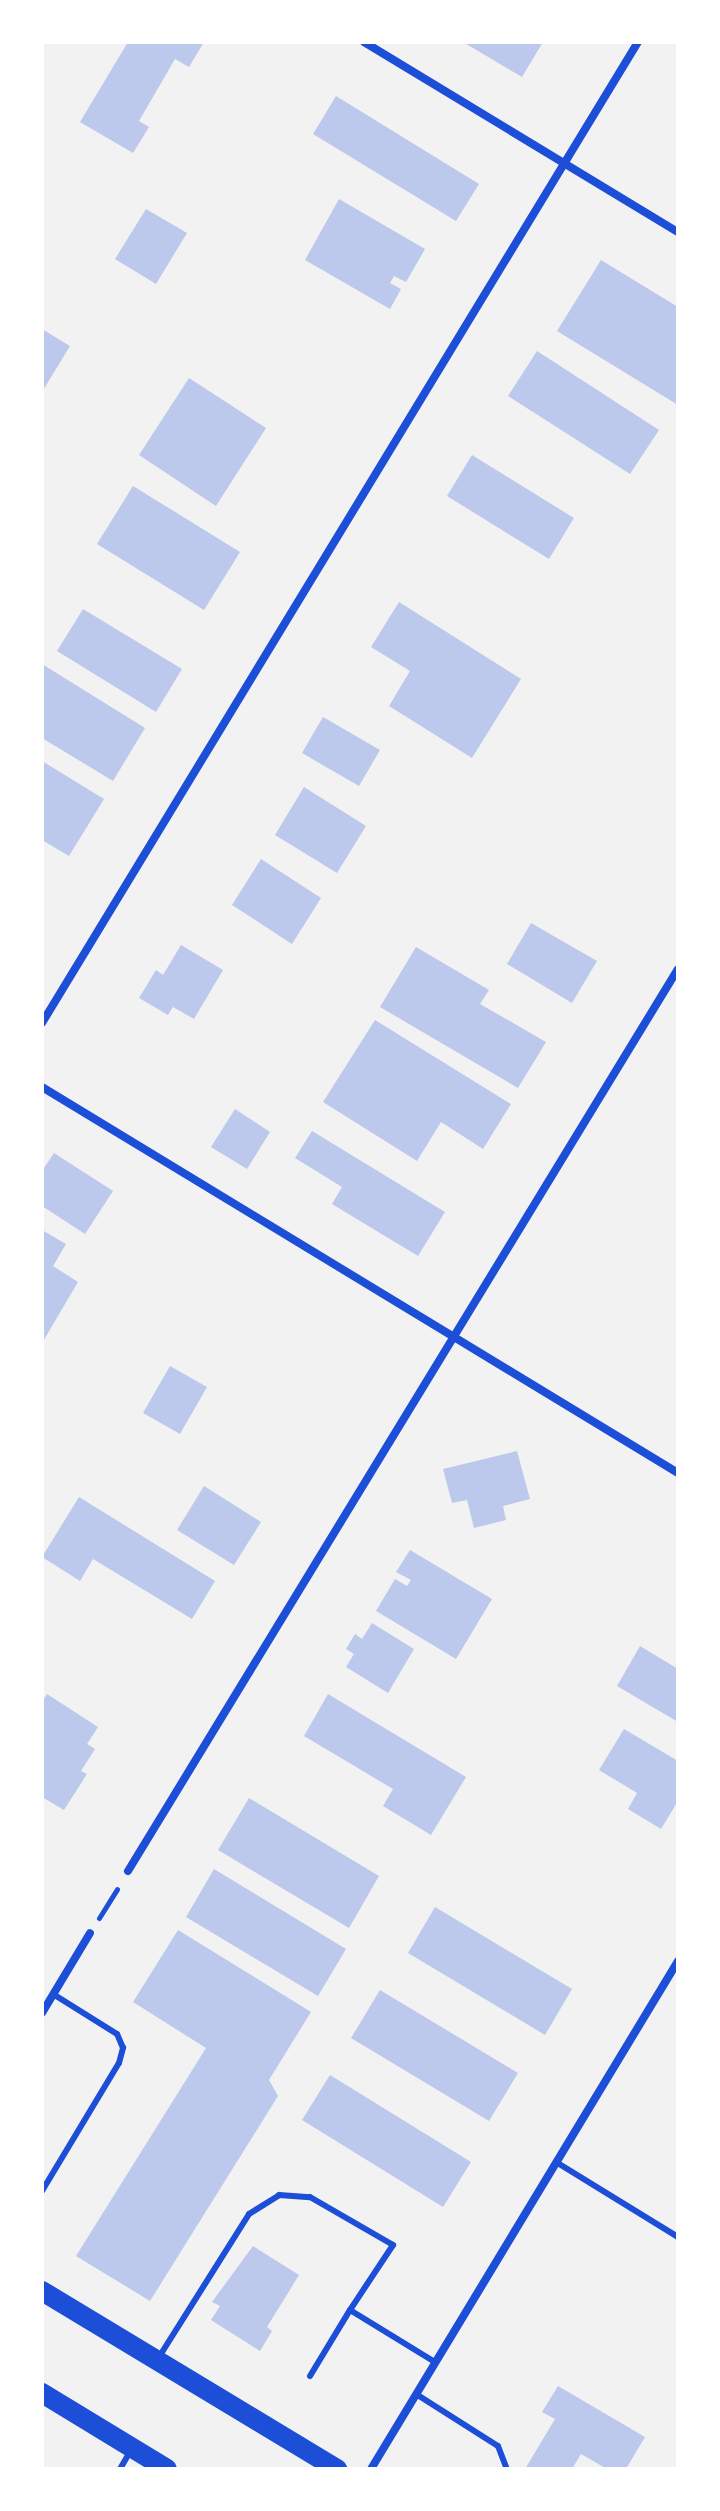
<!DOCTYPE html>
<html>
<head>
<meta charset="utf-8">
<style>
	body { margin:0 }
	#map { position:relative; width:720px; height:2511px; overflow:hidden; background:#f2f2f2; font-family:Karla,sans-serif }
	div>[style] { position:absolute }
	.building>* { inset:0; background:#bdc9ec }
	.path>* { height:5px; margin:-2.5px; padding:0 2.5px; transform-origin:2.5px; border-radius:2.5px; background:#1d4ed8 }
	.service>* { height:6px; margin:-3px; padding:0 3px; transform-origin:3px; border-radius:3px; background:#1d4ed8 }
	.minor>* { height:8px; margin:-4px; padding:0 4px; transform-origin:4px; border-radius:4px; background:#1d4ed8 }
	.primary>* { height:20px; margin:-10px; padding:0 10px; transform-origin:10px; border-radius:10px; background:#1d4ed8 }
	span { translate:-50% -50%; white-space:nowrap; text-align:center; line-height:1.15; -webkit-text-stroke:8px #fff; paint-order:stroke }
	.frame { position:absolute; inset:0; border:44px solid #fff; pointer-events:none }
</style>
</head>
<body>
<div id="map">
	<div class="building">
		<div style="clip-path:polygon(128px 42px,204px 42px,189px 67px,175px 59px,139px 121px,149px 127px,133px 153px,80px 122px)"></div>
		<div style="clip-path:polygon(463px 42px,543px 42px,522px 77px)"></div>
		<div style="clip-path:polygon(336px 96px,479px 184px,456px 221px,313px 134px)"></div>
		<div style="clip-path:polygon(339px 199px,425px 249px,406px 282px,394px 276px,390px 283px,401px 289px,390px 309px,305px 260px)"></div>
		<div style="clip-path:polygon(146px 209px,187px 233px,156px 284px,115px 259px)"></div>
		<div style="clip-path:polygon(601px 260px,678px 307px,678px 405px,557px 331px)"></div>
		<div style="clip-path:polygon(42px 329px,70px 346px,42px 392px)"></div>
		<div style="clip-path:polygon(537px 351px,659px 430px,630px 474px,508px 396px)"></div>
		<div style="clip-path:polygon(189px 378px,266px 428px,216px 506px,139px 455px)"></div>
		<div style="clip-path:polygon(472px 455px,574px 518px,549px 559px,447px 496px)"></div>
		<div style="clip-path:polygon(133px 486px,240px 552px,204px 610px,97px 544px)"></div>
		<div style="clip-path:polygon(399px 602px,521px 679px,472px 758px,389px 706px,410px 671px,371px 647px)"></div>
		<div style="clip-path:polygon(83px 609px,182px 669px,156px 712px,57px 651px)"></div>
		<div style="clip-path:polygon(42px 664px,145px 728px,113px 781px,42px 738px)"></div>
		<div style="clip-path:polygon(323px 717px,380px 750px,359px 786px,302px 753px)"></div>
		<div style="clip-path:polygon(42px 761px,104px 799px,69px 856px,42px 840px)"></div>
		<div style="clip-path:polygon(304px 787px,366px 826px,337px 873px,275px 835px)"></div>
		<div style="clip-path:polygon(261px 859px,321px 898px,292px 944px,232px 905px)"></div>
		<div style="clip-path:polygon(531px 923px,597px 961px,572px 1003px,507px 964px)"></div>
		<div style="clip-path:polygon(181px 945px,223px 970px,194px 1019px,173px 1007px,168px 1015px,139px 998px,156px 970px,163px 975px)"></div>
		<div style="clip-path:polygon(416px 947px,489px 990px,480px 1004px,546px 1042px,518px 1088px,380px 1007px)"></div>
		<div style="clip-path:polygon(375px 1020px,511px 1104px,483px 1149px,441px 1122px,417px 1161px,323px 1102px)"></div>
		<div style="clip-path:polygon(235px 1109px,270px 1132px,247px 1169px,211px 1147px)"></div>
		<div style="clip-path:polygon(312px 1131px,445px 1212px,418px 1256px,332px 1204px,342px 1187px,295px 1158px)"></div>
		<div style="clip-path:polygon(54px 1153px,113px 1191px,85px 1234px,42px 1206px,42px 1171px)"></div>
		<div style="clip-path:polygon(42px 1230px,66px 1244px,53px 1266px,78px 1282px,42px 1343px)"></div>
		<div style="clip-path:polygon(170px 1366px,207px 1387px,180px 1434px,143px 1413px)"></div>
		<div style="clip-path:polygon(517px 1451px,530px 1499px,503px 1506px,506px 1520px,474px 1528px,467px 1500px,452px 1503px,443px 1469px)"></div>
		<div style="clip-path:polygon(204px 1486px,261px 1522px,234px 1565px,177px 1530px)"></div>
		<div style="clip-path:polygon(79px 1497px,215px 1581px,192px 1619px,93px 1559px,80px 1581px,42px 1557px)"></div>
		<div style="clip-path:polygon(410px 1550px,492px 1599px,456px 1659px,376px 1611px,395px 1579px,407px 1586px,411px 1580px,396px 1572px)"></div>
		<div style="clip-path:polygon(372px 1623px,414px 1649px,388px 1693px,346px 1667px,354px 1654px,346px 1649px,355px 1634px,362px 1639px)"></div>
		<div style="clip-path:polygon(640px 1646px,678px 1669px,678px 1722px,617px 1686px)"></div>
		<div style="clip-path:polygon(47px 1694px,98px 1727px,87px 1744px,95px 1749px,81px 1771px,87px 1774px,64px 1810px,42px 1797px,42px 1702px)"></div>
		<div style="clip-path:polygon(328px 1694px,466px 1777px,431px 1835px,383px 1806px,393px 1789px,304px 1736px)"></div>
		<div style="clip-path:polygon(624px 1729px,678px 1761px,678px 1801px,661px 1829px,628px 1809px,637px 1793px,599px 1770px)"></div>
		<div style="clip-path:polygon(249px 1798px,379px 1876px,349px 1928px,218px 1850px)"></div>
		<div style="clip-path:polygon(214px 1869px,346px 1949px,318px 1996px,186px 1917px)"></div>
		<div style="clip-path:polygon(435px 1907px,572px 1989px,545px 2035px,408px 1953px)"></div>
		<div style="clip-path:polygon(178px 1930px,311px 2012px,269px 2080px,278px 2096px,150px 2301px,76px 2256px,206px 2048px,133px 2002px)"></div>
		<div style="clip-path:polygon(380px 1990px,518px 2073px,489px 2121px,351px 2038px)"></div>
		<div style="clip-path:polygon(330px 2075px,471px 2162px,443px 2207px,302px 2120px)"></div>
		<div style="clip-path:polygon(253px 2246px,299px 2275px,267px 2327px,272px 2331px,260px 2351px,211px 2320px,220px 2306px,212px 2302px)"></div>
		<div style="clip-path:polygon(558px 2386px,645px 2437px,626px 2469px,607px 2469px,581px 2454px,572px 2469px,525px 2469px,555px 2419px,542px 2412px)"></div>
	</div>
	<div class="path">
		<div style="left:99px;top:1918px;width:34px;rotate:-58deg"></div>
	</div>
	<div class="service">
		<div style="left:556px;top:2162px;width:143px;rotate:31.6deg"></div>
		<div style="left:42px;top:2191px;width:149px;rotate:-59deg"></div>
		<div style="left:119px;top:2063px;width:16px;rotate:-75deg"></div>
		<div style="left:123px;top:2048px;width:15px;rotate:-113deg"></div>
		<div style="left:117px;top:2034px;width:75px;rotate:-148deg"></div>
		<div style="left:159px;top:2357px;width:169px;rotate:-57.8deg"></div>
		<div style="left:249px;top:2214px;width:36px;rotate:-32deg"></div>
		<div style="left:279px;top:2195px;width:31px;rotate:4deg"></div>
		<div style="left:310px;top:2197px;width:96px;rotate:30deg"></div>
		<div style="left:393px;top:2245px;width:78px;rotate:123.5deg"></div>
		<div style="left:350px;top:2310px;width:100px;rotate:31.5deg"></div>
		<div style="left:310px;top:2376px;width:77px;rotate:-58.8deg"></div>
		<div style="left:416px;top:2394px;width:97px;rotate:32.4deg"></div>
		<div style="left:498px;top:2446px;width:25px;rotate:69deg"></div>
		<div style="left:120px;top:2469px;width:20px;rotate:-60deg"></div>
	</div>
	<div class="minor">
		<div style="left:364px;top:42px;width:367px;rotate:31.2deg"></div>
		<div style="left:42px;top:1023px;width:1148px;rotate:-58.72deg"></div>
		<div style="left:42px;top:1087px;width:744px;rotate:31.25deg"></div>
		<div style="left:128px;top:1871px;width:1056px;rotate:-58.63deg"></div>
		<div style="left:42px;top:2013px;width:93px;rotate:-59deg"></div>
		<div style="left:371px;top:2469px;width:594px;rotate:-58.85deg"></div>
	</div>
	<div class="primary">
		<div style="left:42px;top:2291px;width:345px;rotate:31.1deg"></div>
		<div style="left:42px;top:2393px;width:146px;rotate:31.3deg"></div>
	</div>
	<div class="frame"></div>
</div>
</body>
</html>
